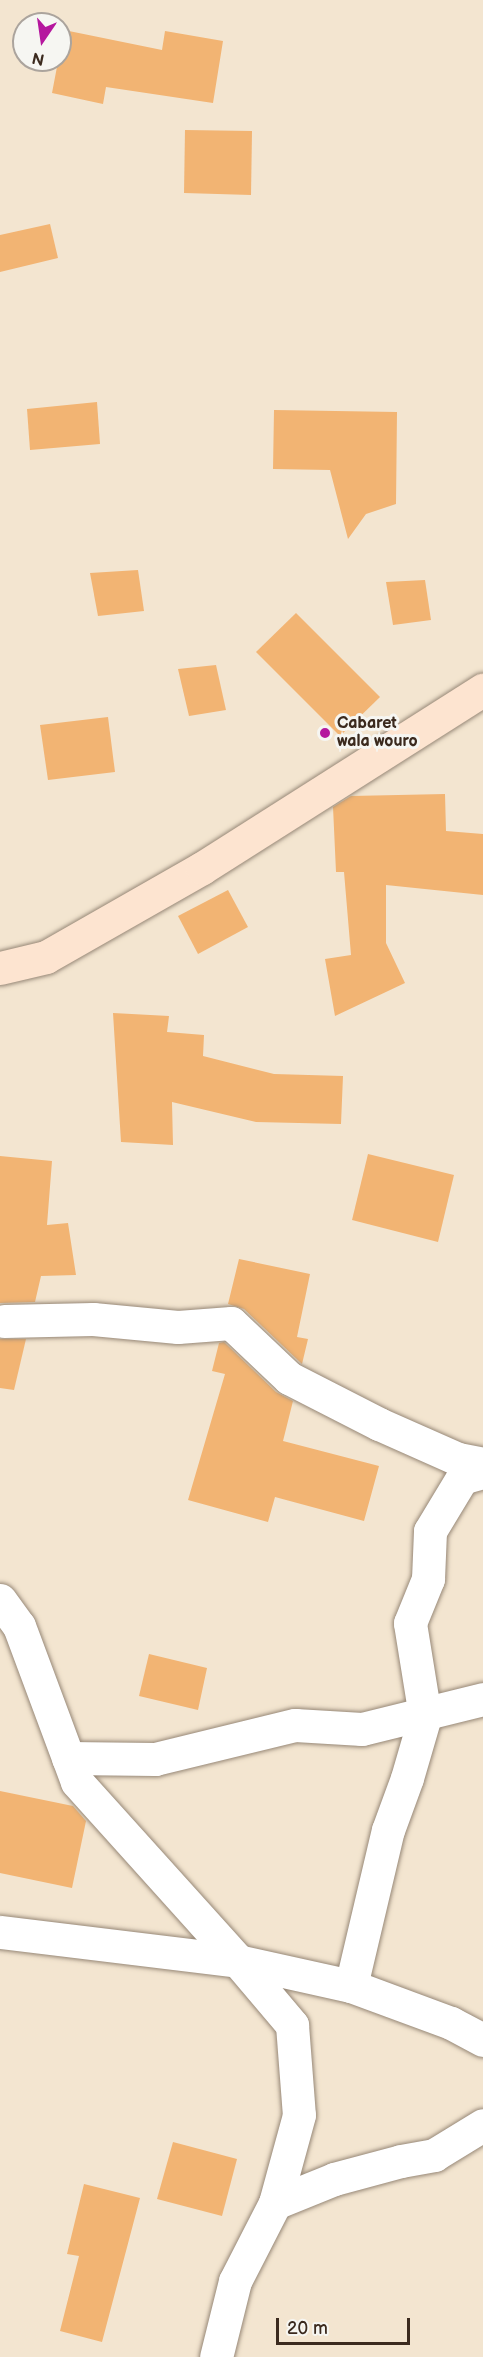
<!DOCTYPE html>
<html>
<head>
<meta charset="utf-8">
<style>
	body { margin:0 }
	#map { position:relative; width:483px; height:2357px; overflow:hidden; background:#f3e5d0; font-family:"Balsamiq Sans",sans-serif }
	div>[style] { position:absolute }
	.building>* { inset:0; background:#f2b473 }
	.roads { filter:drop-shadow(0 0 2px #978877) drop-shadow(0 0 2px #978877) }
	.street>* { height:33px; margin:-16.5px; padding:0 16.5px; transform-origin:16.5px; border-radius:16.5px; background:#fff }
	.secondary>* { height:33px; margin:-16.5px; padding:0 16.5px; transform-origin:16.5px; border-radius:16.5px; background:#fde4d0 }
	.dots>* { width:16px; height:16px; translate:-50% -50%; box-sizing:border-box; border:3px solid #f6f6f2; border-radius:50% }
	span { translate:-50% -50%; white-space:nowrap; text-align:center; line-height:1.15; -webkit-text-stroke:6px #f6f6f2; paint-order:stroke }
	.poi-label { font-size:16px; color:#3b2a1e; font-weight:700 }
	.left { translate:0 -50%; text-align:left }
	.north { position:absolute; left:12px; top:12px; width:60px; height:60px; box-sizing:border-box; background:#f6f6f2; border:2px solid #aba49d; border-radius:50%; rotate:193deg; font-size:16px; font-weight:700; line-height:24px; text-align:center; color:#3b2a1e }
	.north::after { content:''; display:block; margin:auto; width:21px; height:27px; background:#b5179e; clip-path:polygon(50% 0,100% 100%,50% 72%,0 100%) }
	.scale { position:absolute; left:276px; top:2318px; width:134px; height:27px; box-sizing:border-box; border:3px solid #3b2a1e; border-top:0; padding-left:8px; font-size:18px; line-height:21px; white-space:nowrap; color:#3b2a1e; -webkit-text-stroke:4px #f6f6f2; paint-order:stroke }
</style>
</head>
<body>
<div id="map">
	<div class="building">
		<div style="clip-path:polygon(64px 30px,162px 50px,165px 31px,223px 41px,213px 103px,106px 87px,103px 104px,52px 93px)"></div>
		<div style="clip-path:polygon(185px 130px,252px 131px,251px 195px,184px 193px)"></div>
		<div style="clip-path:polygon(50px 224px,58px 258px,0 272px,0 235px)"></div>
		<div style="clip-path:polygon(97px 402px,100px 444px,30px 450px,27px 409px)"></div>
		<div style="clip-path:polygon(274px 410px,397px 412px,396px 504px,366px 514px,348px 539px,330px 470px,273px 469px)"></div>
		<div style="clip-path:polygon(138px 570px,144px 611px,98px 616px,90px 573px)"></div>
		<div style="clip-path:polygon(425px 580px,431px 620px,393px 625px,386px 582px)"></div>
		<div style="clip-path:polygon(296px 613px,380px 697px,340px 736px,256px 652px)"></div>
		<div style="clip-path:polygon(216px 665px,226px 710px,189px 716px,178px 669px)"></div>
		<div style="clip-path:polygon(108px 717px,115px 772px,48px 780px,40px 725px)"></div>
		<div style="clip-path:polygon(445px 794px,446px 831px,483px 834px,483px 895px,386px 885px,386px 943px,405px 983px,335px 1016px,325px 959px,351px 955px,344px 872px,336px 872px,333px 807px,351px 796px)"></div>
		<div style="clip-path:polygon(228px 890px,248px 927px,198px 954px,178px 916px)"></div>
		<div style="clip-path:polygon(113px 1013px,169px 1016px,167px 1032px,204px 1035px,203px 1056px,274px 1074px,343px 1076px,341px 1124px,256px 1122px,172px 1102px,173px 1145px,121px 1142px)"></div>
		<div style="clip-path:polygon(368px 1154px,454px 1175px,438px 1242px,352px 1220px)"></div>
		<div style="clip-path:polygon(0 1156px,52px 1161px,47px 1225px,68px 1223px,76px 1275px,41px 1276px,35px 1302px,0 1303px)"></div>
		<div style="clip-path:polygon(239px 1259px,310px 1274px,297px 1337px,308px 1339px,302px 1364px,244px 1309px,228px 1304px)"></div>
		<div style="clip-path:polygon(0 1339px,26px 1339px,14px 1390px,0 1388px)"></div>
		<div style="clip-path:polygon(224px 1342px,276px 1392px,293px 1401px,283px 1441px,379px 1466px,364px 1521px,275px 1497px,268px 1522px,188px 1500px,225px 1374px,212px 1371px,219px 1343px)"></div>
		<div style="clip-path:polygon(149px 1654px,207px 1668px,198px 1710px,139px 1696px)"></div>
		<div style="clip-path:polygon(0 1791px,73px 1806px,86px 1821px,72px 1888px,0 1873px)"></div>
		<div style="clip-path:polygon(173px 2142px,237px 2159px,222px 2216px,157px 2199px)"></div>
		<div style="clip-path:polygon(84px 2184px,140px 2198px,102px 2342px,60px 2331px,79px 2256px,67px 2254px)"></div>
	</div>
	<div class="roads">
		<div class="street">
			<div style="left:4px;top:1321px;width:89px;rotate:-1.3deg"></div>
			<div style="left:93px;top:1319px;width:85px;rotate:5.4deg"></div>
			<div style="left:178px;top:1327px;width:53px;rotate:-4.3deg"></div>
			<div style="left:231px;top:1323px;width:80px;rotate:43.5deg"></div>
			<div style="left:289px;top:1378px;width:101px;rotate:27.1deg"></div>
			<div style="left:379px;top:1424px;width:86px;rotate:23.9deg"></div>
			<div style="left:458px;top:1459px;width:25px;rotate:11deg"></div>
			<div style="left:0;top:1600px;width:32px;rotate:54deg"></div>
			<div style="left:19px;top:1626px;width:166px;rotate:69.6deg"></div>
			<div style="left:77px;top:1782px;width:241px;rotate:48deg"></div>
			<div style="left:238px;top:1961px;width:116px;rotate:12.5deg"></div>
			<div style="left:351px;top:1986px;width:107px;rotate:20.3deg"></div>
			<div style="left:451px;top:2023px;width:36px;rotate:28deg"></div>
			<div style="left:68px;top:1758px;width:87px;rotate:0.7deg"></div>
			<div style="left:155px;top:1759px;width:144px;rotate:-13.7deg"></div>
			<div style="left:295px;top:1725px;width:67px;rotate:3.4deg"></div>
			<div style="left:362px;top:1729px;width:125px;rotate:-13.9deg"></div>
			<div style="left:0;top:1932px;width:240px;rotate:6.9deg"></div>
			<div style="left:238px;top:1961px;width:84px;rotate:49.8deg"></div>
			<div style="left:292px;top:2025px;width:90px;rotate:85.6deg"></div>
			<div style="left:299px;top:2115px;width:91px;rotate:105.3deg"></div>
			<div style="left:275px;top:2203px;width:88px;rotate:117.1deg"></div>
			<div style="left:235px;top:2281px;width:78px;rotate:104deg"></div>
			<div style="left:351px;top:1986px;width:160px;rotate:-76.7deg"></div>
			<div style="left:388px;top:1830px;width:55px;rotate:-69.9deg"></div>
			<div style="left:407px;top:1778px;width:65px;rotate:-73.8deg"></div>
			<div style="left:425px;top:1716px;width:94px;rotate:-99.2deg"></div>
			<div style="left:410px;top:1623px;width:48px;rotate:-67.8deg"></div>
			<div style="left:428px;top:1579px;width:48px;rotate:-87.6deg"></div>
			<div style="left:430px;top:1531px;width:62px;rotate:-58.9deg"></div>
			<div style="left:462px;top:1478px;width:22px;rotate:-16deg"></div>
			<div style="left:275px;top:2203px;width:64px;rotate:-22.1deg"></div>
			<div style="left:334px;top:2179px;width:69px;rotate:-15deg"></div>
			<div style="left:401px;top:2161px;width:34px;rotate:-10deg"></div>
			<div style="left:434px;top:2155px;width:57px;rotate:-31.5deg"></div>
		</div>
		<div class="secondary">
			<div style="left:0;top:968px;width:47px;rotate:-13.4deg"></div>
			<div style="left:46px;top:957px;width:180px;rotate:-29.7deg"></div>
			<div style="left:202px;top:868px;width:333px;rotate:-32.4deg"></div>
		</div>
	</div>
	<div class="dots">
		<div style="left:325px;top:733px;background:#b5179e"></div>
	</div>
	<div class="poi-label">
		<span class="left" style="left:337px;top:733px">Cabaret<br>wala wouro</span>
	</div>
	<div class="north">N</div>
	<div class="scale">20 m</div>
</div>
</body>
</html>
